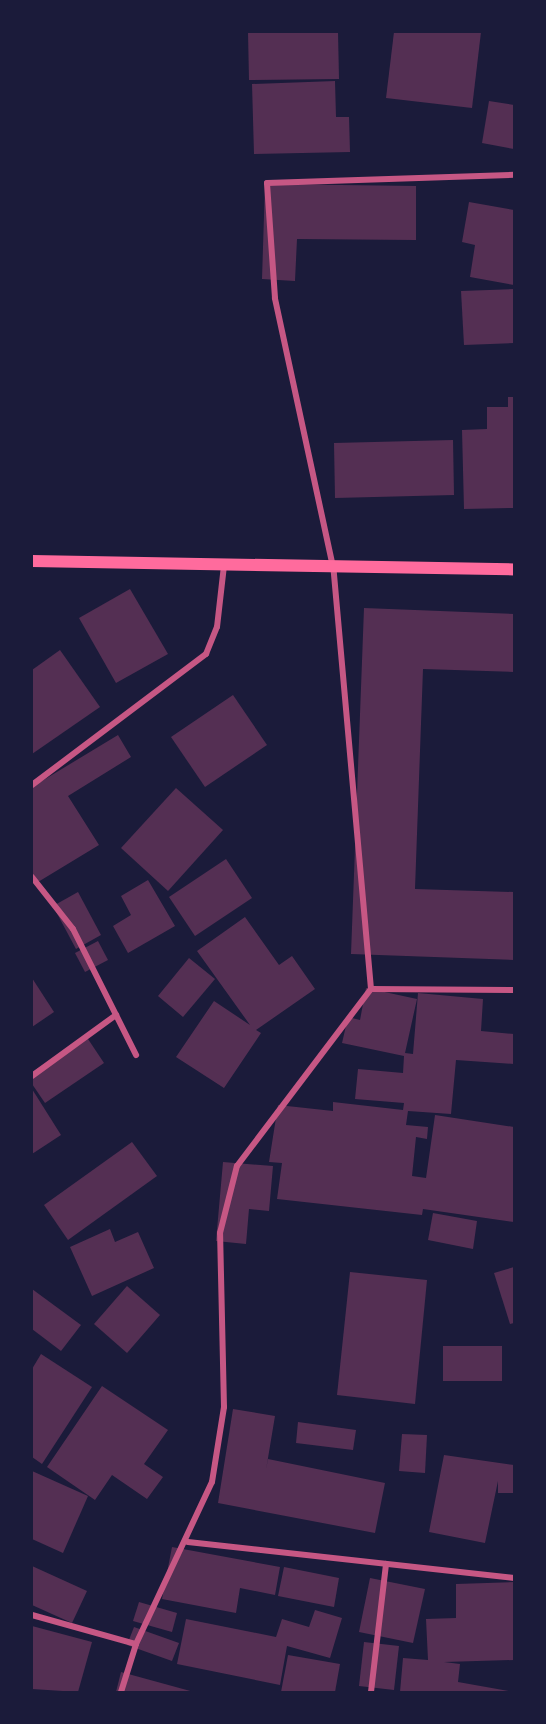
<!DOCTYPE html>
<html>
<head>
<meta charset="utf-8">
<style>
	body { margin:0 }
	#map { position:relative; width:546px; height:1724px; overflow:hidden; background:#1b1b3a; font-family:"Open Sans",sans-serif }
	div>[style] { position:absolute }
	.building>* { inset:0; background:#542f53 }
	.minor>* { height:6px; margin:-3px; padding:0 3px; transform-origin:3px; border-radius:3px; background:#c65784 }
	.secondary>* { height:12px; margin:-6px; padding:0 6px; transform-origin:6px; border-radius:6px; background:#ff6b9d }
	span { translate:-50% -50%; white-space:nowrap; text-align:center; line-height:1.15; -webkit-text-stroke:6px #1b1b3a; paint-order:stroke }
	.frame { position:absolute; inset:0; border:33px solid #1b1b3a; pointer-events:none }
</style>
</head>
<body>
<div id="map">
	<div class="building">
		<div style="clip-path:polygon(248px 32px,338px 32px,339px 79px,249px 80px)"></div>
		<div style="clip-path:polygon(394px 32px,481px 32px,472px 108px,386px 98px)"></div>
		<div style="clip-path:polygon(335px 81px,336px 117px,349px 117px,350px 152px,254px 154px,252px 84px)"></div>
		<div style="clip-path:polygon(489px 101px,514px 105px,514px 149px,482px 143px)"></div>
		<div style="clip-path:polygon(265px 184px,416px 186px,416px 240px,297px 239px,295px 281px,262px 279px)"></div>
		<div style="clip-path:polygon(469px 202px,514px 210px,514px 285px,470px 277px,475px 245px,462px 242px)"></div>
		<div style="clip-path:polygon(514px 289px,514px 343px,464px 345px,461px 291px)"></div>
		<div style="clip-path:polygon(508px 397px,514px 397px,514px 508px,464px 509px,462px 430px,487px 429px,487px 407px,508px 407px)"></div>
		<div style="clip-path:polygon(453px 440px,454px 495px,335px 498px,334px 443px)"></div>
		<div style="clip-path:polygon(130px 589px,168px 654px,116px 683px,79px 618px)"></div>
		<div style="clip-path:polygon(364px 608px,514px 614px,514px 672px,423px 669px,415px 889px,514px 892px,514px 960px,351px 954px)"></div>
		<div style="clip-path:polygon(60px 650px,100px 707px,32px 754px,32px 670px)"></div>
		<div style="clip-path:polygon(233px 695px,267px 745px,205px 787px,171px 737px)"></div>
		<div style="clip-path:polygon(118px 735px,131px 757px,68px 796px,99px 845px,38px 882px,32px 872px,32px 787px)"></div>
		<div style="clip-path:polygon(176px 788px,223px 830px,168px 891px,121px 848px)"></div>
		<div style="clip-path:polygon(226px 859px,252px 898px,195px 936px,169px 897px)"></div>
		<div style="clip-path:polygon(148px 880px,175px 926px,128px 953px,113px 926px,131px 915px,121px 896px)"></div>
		<div style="clip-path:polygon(78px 892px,101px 935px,76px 949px,53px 906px)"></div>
		<div style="clip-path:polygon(245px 917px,279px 965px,292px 956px,315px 989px,256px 1030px,261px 1033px,224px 1088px,176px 1057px,214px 1001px,250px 1025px,197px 951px)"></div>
		<div style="clip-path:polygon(98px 941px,108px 960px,85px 972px,75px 953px)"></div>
		<div style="clip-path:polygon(189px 958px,215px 979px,183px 1017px,158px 996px)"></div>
		<div style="clip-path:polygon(32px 978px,54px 1012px,32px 1027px)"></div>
		<div style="clip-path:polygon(366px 988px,417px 999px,405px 1053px,413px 1054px,418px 993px,483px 999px,481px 1031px,514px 1034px,514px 1064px,456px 1060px,451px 1114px,408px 1111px,406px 1125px,428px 1127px,427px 1139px,416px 1137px,412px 1176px,426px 1178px,435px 1115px,514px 1127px,514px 1222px,423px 1209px,422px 1215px,277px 1199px,282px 1163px,269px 1162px,278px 1105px,333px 1111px,333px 1102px,403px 1110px,404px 1103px,355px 1099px,358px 1069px,403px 1073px,404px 1056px,342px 1043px,348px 1017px,360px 1020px)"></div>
		<div style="clip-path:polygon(86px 1036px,104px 1063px,45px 1103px,32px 1084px,32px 1072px)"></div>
		<div style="clip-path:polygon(32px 1089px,61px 1135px,32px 1154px)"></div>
		<div style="clip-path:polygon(132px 1142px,157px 1176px,68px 1240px,44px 1205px)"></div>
		<div style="clip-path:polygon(223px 1162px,273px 1166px,269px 1211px,249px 1209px,246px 1244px,216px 1241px)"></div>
		<div style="clip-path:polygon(433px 1213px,477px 1221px,473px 1249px,428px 1240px)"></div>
		<div style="clip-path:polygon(110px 1229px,115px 1242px,138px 1232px,154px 1268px,92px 1296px,70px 1247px)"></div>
		<div style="clip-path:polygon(514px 1267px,514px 1323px,510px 1324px,494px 1273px)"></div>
		<div style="clip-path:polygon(350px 1272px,427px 1280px,415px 1404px,337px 1395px)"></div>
		<div style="clip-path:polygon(127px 1286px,160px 1315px,127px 1353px,94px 1324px)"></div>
		<div style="clip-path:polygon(32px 1289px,81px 1325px,61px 1351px,32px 1329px)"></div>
		<div style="clip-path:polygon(443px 1346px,502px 1346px,502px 1381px,443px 1381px)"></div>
		<div style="clip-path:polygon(41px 1354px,92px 1387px,42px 1464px,32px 1457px,32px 1369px)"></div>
		<div style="clip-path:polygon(102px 1386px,168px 1430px,144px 1464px,163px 1477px,147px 1499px,112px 1475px,95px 1500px,47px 1467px)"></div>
		<div style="clip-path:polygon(233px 1409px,275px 1416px,266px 1470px,268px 1459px,385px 1483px,375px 1533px,218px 1503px)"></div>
		<div style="clip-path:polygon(298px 1422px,356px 1430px,353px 1450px,296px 1443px)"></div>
		<div style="clip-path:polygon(402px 1434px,427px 1435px,425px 1473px,399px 1471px)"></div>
		<div style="clip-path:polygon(444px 1455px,514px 1465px,514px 1493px,498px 1493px,498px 1481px,485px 1543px,429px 1532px)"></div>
		<div style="clip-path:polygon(32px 1471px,88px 1496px,63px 1553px,32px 1539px)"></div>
		<div style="clip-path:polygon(172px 1547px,280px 1567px,275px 1595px,240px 1588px,236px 1613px,162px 1599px)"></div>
		<div style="clip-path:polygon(32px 1566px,87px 1591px,72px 1623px,32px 1605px)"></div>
		<div style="clip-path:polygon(284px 1567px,339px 1578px,334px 1607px,278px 1596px)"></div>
		<div style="clip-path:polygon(370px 1578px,425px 1589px,413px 1643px,359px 1632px)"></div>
		<div style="clip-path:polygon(514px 1582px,514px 1660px,444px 1662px,460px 1664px,458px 1682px,514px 1692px,400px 1692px,403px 1658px,428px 1660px,426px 1619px,456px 1618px,456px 1584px)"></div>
		<div style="clip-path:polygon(139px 1602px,177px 1613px,172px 1632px,133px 1621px)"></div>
		<div style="clip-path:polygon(315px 1610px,342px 1618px,330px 1658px,287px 1646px,280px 1685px,177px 1664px,186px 1619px,276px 1637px,282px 1619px,309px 1627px)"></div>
		<div style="clip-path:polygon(32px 1626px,92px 1642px,78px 1692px,32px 1689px)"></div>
		<div style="clip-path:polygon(134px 1627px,179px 1643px,172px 1661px,127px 1645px)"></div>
		<div style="clip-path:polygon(364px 1642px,399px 1646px,394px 1690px,359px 1686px)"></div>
		<div style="clip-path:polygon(288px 1655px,340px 1664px,335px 1692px,281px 1692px)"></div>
		<div style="clip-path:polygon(121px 1672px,194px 1692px,116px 1692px)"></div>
	</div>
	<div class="minor">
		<div style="left:32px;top:785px;width:218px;rotate:-37deg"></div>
		<div style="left:206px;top:654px;width:29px;rotate:-68deg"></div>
		<div style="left:217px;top:627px;width:61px;rotate:-83.5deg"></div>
		<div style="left:32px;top:877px;width:66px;rotate:51.7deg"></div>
		<div style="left:73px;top:929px;width:141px;rotate:63.4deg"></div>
		<div style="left:371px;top:989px;width:143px;rotate:0.4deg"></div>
		<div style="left:32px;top:1076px;width:104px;rotate:-36deg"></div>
		<div style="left:188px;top:1542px;width:328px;rotate:6.3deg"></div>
		<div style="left:32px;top:1615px;width:108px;rotate:15.6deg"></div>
		<div style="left:121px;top:1692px;width:50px;rotate:-72.6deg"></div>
		<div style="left:136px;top:1644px;width:179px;rotate:-64.9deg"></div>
		<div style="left:212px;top:1482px;width:76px;rotate:-80.9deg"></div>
		<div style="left:224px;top:1407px;width:174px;rotate:-91.3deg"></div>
		<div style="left:220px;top:1233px;width:69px;rotate:-75.8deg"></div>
		<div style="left:237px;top:1166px;width:222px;rotate:-52.9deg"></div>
		<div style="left:371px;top:989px;width:424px;rotate:-95.1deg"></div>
		<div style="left:333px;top:567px;width:275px;rotate:-102.2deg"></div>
		<div style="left:275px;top:298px;width:115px;rotate:-94deg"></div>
		<div style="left:267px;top:183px;width:247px;rotate:-1.9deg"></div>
		<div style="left:371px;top:1692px;width:129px;rotate:-83.3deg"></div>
	</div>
	<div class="secondary">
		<div style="left:32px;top:561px;width:482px;rotate:1deg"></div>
	</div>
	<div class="frame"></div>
</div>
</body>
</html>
